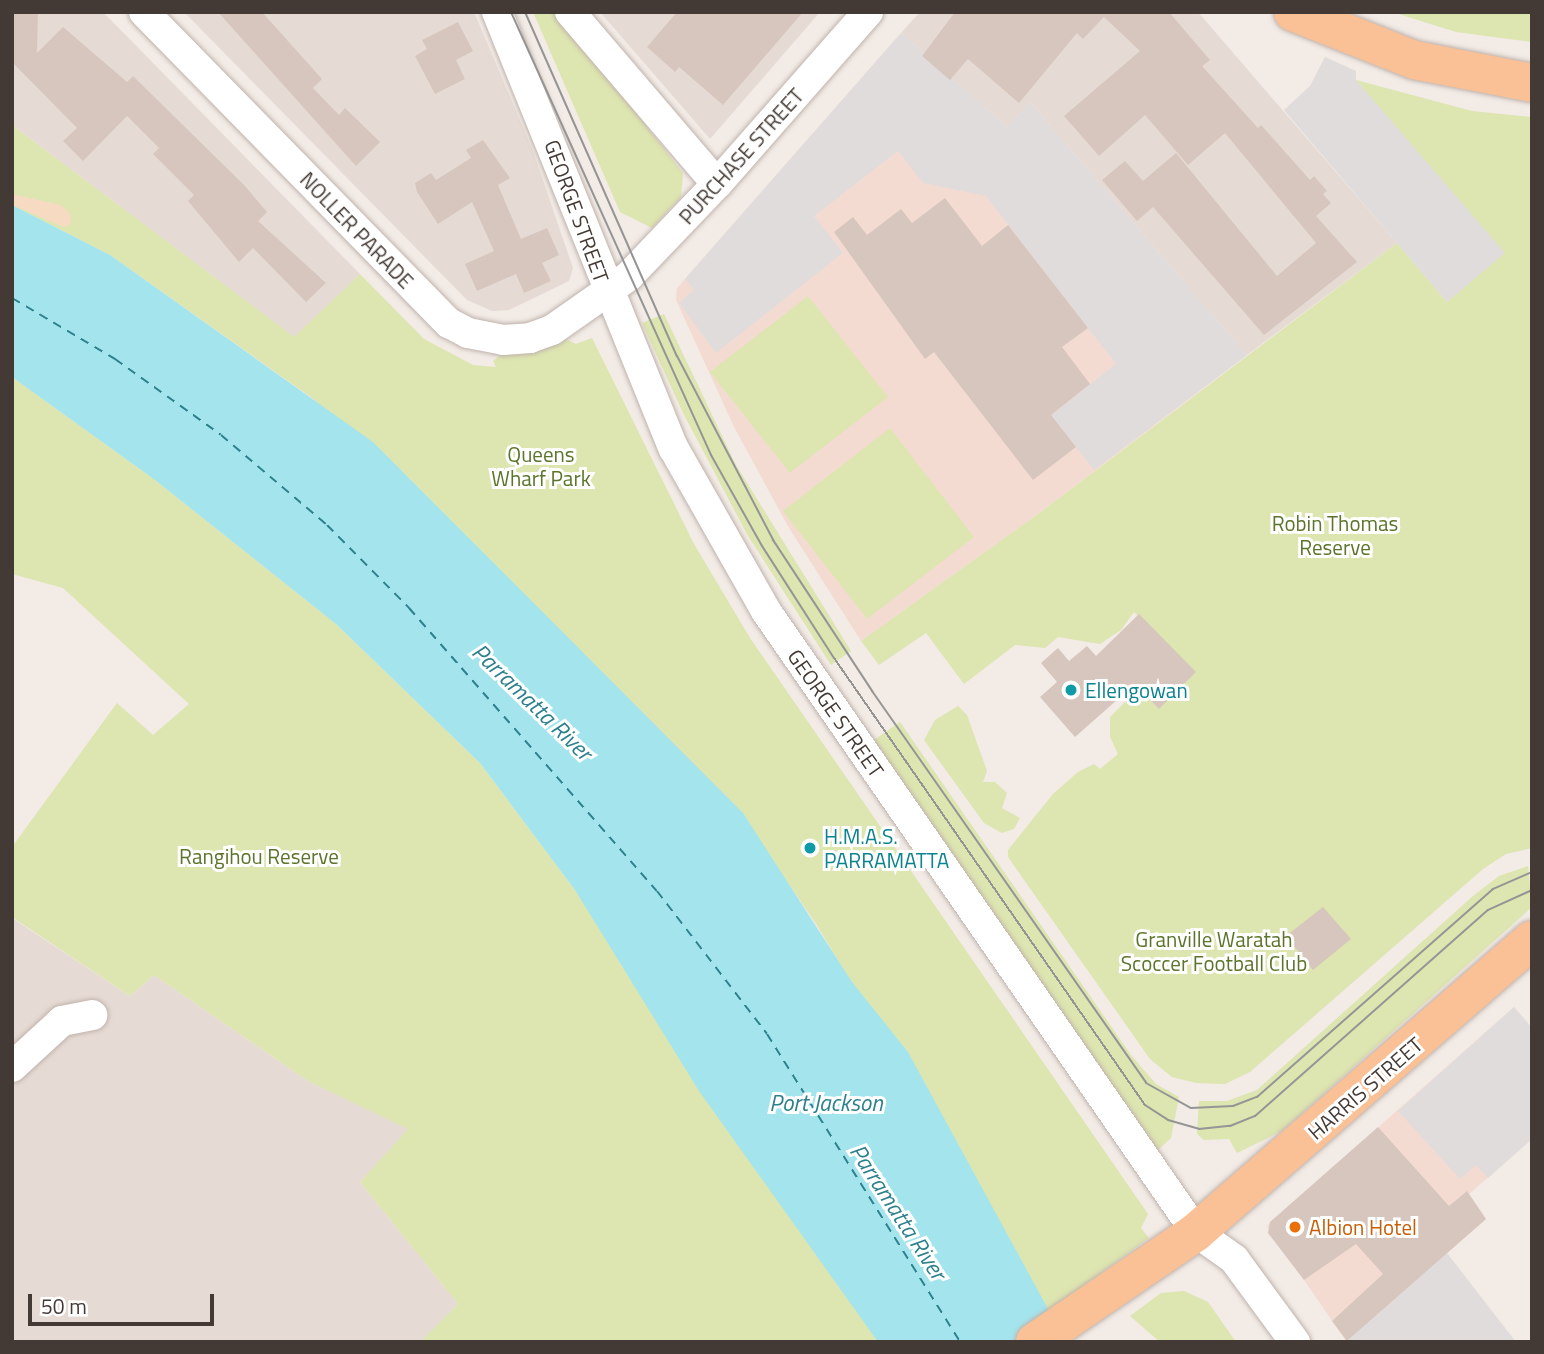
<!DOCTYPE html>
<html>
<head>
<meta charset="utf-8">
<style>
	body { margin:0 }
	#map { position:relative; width:1544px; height:1354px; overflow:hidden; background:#f2ebe6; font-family:"Titillium Web",sans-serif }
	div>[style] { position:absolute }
	.residential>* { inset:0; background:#e6dbd4 }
	.commercial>* { inset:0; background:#f4dbd1 }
	.green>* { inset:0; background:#dde5b0 }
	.sand>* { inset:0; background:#f6dbc2 }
	.parking>* { inset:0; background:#e0dcdb }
	.water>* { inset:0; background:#a4e5ed }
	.ferry>* { height:2px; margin-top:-1px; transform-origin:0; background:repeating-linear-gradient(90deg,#2c818d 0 9px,transparent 0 16px) }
	.building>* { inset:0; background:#d6c6be }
	.roads { filter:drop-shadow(0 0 2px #c0b3ac) drop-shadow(0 0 2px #c0b3ac) }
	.minor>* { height:30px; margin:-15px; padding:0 15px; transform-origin:15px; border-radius:15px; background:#fff }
	.major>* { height:38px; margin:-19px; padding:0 19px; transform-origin:19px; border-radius:19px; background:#fac096 }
	.tram>* { height:2px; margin:-1px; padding:0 1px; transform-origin:1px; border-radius:1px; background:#959595 }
	.dots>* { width:19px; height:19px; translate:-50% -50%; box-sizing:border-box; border:4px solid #fff; border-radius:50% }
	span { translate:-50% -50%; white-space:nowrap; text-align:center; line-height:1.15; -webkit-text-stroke:6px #fff; paint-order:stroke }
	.street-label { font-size:21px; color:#443a35 }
	.park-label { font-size:21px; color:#5c742b }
	.culture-label { font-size:21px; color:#0d838f }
	.left { translate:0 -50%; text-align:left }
	.food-label { font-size:21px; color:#c56008 }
	.water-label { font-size:23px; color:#2c818d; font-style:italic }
	.frame { position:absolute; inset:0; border:14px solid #443a35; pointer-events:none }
	.scale { position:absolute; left:28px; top:1294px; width:186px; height:32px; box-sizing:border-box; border:4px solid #443a35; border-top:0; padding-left:9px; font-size:21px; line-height:24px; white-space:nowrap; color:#443a35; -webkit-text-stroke:5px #fff; paint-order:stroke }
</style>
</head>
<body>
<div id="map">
	<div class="residential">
		<div style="clip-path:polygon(12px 12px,103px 12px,360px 274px,295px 338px,12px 125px)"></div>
		<div style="clip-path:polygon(184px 12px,474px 12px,533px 151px,573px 268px,569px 281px,509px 310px,492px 311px,467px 300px)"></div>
		<div style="clip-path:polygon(600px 12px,820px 12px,710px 139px)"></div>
		<div style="clip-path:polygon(920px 12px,1198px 12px,1397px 243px,1247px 355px,1030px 102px,1007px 127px,901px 33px)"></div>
		<div style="clip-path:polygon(12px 918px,130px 996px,154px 975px,308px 1081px,409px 1129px,360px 1182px,458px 1304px,424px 1339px,426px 1342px,12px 1342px)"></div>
	</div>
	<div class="commercial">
		<div style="clip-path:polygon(901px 33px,1007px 127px,1030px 102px,1247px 355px,1038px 514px,861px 641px,789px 528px,734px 427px,676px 300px,677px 288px)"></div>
		<div style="clip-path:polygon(1514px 1007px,1532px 1028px,1532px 1139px,1469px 1194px,1486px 1219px,1346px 1341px,1267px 1226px)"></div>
	</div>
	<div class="green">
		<div style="clip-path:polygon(533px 12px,557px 12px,683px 173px,681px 197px,652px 228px,620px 212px)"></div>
		<div style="clip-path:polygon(1392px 12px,1532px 12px,1532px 42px,1456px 32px)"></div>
		<div style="clip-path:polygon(1356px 80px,1472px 111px,1532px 117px,1532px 848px,1506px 854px,1483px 869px,1250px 1072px,1225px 1084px,1196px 1083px,1172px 1077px,1150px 1059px,1008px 857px,1008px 850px,1053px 794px,1078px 772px,1094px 764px,1100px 769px,1118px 754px,1110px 737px,1110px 717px,1128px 699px,1147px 702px,1156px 684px,1182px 660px,1134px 612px,1121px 630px,1100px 644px,1058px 637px,1045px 648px,1015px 645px,964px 684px,926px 633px,879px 665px,861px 641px,1038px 514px,1397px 243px,1447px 302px,1504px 253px)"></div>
		<div style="clip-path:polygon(12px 125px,294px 337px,360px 274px,424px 339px,473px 365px,496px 367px,493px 361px,507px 350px,562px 337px,576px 344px,592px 338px,694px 544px,750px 638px,1148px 1214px,1141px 1228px,1149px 1238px,1049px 1311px,816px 924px,735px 805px,312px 398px,110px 255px,12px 205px)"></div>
		<div style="clip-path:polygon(808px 296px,888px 397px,790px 473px,710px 372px)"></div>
		<div style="clip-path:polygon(664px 314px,736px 465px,851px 651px,831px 665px,748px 536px,684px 415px,642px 323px)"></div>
		<div style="clip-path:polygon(12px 377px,155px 480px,336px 624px,480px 763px,575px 890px,878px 1342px,426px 1342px,423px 1339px,458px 1304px,360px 1182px,408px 1129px,308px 1081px,154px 975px,130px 996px,12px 917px,12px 847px,117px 703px,153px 735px,189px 704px,63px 588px,12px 574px)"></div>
		<div style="clip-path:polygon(890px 428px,974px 537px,867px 619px,783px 511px)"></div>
		<div style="clip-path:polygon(958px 706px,967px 715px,987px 771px,983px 782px,995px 782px,1007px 793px,1002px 808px,1020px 818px,1014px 829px,1002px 833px,984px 823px,924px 740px,935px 720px)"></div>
		<div style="clip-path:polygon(900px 722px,1131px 1055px,1156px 1084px,1179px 1097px,1171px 1138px,1157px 1151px,874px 740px)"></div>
		<div style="clip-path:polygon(1528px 866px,1532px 907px,1282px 1131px,1237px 1153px,1229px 1139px,1204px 1140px,1197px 1134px,1199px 1101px,1227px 1101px,1257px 1090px,1473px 896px,1499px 876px)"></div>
		<div style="clip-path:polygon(1184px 1291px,1208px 1302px,1236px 1342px,1160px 1342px,1130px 1316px,1161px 1293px)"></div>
	</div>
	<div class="sand">
		<div style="clip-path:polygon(12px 194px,61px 205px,70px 214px,71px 224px,64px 227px,12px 205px)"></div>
	</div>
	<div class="parking">
		<div style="clip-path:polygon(901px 33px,1007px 127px,1030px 102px,1247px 355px,1094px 470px,1051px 415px,1116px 364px,986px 196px,923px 183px,898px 151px,814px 216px,843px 253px,716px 353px,679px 303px,694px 290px,685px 279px)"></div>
		<div style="clip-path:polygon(1325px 57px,1356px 71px,1356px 80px,1505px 253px,1447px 302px,1284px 110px,1310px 86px)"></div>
		<div style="clip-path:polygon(1514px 1007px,1532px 1028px,1532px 1139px,1488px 1178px,1476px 1165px,1460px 1179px,1398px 1111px)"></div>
		<div style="clip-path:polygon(1447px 1253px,1516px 1342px,1347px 1342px,1347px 1341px)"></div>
	</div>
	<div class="water">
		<div style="clip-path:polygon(12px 205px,110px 255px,373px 442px,743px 813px,852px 982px,908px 1052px,1066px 1342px,878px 1342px,699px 1091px,575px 890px,480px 763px,336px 624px,155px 480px,12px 377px)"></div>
	</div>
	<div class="ferry">
		<div style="left:12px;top:298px;width:120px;rotate:30.6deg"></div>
		<div style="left:115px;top:359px;width:130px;rotate:35.6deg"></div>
		<div style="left:221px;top:435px;width:139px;rotate:40.3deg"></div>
		<div style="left:327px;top:525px;width:117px;rotate:45.3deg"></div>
		<div style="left:409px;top:608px;width:376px;rotate:48.8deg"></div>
		<div style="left:657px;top:891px;width:180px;rotate:52.4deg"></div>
		<div style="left:767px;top:1034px;width:363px;rotate:57.9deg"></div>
	</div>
	<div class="building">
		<div style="clip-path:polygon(12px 12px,38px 12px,37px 53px,63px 27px,127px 82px,133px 76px,245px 186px,267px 212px,258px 221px,326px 283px,306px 302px,253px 248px,239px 262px,188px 201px,194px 195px,153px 154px,159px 148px,127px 116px,83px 161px,63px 141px,77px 128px,12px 62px)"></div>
		<div style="clip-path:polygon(218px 12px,262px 12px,322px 79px,313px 88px,339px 115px,345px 108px,380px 142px,356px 166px)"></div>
		<div style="clip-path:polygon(677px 12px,803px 12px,723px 105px,679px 67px,675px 72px,647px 47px)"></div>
		<div style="clip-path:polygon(955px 12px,1169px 12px,1210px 60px,1202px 66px,1258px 128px,1261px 125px,1310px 180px,1314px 176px,1327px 191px,1323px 194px,1331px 203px,1316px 216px,1357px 262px,1264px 335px,1153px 207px,1137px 221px,1102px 180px,1125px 161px,1143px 181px,1176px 153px,1277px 276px,1316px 243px,1225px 133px,1188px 165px,1145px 115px,1099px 156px,1064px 116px,1140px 51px,1104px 17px,1083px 39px,1077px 33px,1019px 103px,968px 59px,950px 80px,922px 56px)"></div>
		<div style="clip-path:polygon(458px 22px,473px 51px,456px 60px,465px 79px,435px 94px,415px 56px,427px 49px,422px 40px)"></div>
		<div style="clip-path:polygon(483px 140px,510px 178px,498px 185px,521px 239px,547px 228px,559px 255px,542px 263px,551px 281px,524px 293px,516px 274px,477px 291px,465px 264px,494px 251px,472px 202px,438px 224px,417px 192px,415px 183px,431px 173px,436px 180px,471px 158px,466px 150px)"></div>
		<div style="clip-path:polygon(945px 198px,982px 246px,1008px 225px,1088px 328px,1062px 347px,1090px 384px,1051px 415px,1076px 447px,1033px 480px,934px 352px,925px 359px,834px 232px,853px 217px,867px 235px,901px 209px,912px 223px)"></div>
		<div style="clip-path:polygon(1139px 614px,1196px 672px,1159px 709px,1135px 684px,1075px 737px,1040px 697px,1057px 682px,1041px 663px,1058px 648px,1069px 661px,1087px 646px,1096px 656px)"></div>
		<div style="clip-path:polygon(1323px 907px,1351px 939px,1313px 970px,1286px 936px)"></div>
		<div style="clip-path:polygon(1378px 1127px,1449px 1206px,1467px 1191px,1486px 1219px,1347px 1341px,1332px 1321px,1383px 1274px,1356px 1244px,1304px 1280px,1268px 1233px,1270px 1222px)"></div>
	</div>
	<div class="roads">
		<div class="minor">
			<div style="left:144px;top:12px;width:436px;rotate:45.6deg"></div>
			<div style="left:449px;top:323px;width:21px;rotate:28deg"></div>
			<div style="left:468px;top:333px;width:36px;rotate:11deg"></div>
			<div style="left:503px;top:340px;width:27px;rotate:-4deg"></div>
			<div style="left:530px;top:338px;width:23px;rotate:-20deg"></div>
			<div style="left:552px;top:330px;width:94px;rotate:-35deg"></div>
			<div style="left:629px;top:276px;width:127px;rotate:-46.3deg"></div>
			<div style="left:717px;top:184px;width:229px;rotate:-48.7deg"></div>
			<div style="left:497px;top:12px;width:471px;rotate:68deg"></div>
			<div style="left:674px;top:449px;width:186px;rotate:60.4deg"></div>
			<div style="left:766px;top:611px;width:755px;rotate:55.3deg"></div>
			<div style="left:1196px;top:1232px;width:47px;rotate:35.4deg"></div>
			<div style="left:1234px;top:1259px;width:103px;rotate:53.7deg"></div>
			<div style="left:570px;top:12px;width:226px;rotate:49.5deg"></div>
			<div style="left:12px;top:1067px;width:68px;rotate:-42.6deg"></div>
			<div style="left:62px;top:1021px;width:31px;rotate:-11deg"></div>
		</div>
		<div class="major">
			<div style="left:1293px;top:12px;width:130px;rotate:21.6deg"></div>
			<div style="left:1414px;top:60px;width:120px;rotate:11deg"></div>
			<div style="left:1035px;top:1342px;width:195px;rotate:-34.3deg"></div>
			<div style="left:1196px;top:1232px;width:445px;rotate:-41deg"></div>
		</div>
	</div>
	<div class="tram">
		<div style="left:511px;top:12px;width:486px;rotate:65.7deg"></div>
		<div style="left:711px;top:455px;width:104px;rotate:60.7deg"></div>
		<div style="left:762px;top:546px;width:133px;rotate:57.3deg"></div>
		<div style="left:834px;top:658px;width:545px;rotate:55.17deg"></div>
		<div style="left:1145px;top:1105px;width:27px;rotate:33deg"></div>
		<div style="left:1168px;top:1120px;width:32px;rotate:16deg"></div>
		<div style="left:1199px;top:1129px;width:31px;rotate:-6deg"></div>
		<div style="left:1230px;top:1126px;width:27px;rotate:-22deg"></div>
		<div style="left:1255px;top:1116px;width:311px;rotate:-41.5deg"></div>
		<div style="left:1488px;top:910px;width:48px;rotate:-24.4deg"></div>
		<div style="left:525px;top:12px;width:376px;rotate:66.2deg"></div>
		<div style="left:677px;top:356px;width:208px;rotate:62.4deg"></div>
		<div style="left:773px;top:540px;width:181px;rotate:56.7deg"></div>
		<div style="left:872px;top:691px;width:478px;rotate:55deg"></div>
		<div style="left:1146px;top:1083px;width:51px;rotate:29.1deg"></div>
		<div style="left:1191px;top:1108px;width:42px;rotate:-2.7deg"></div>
		<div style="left:1233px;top:1106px;width:26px;rotate:-21deg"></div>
		<div style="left:1257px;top:1097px;width:315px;rotate:-41.4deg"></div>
		<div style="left:1493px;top:889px;width:43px;rotate:-23.6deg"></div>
	</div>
	<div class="dots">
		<div style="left:1071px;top:690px;background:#0f9aa8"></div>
		<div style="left:810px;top:848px;background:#0f9aa8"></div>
		<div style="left:1295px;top:1227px;background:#e8710a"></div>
	</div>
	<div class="street-label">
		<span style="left:741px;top:156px;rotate:-48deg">PURCHASE STREET</span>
		<span style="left:577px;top:211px;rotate:70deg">GEORGE STREET</span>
		<span style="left:357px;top:230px;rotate:46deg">NOLLER PARADE</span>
		<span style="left:836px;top:713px;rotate:55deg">GEORGE STREET</span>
		<span style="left:1365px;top:1088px;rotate:-41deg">HARRIS STREET</span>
	</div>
	<div class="park-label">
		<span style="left:541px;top:466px">Queens<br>Wharf Park</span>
		<span style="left:1335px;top:535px">Robin Thomas<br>Reserve</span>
		<span style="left:259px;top:856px">Rangihou Reserve</span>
		<span style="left:1214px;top:951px">Granville Waratah<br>Scoccer Football Club</span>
	</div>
	<div class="culture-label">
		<span class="left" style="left:1085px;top:690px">Ellengowan</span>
		<span class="left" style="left:824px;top:848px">H.M.A.S.<br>PARRAMATTA</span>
	</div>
	<div class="food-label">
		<span class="left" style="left:1309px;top:1227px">Albion Hotel</span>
	</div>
	<div class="water-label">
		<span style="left:532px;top:702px;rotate:44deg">Parramatta River</span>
		<span style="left:826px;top:1103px">Port Jackson</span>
		<span style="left:898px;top:1212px;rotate:57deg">Parramatta River</span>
	</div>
	<div class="frame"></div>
	<div class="scale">50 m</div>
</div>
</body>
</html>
